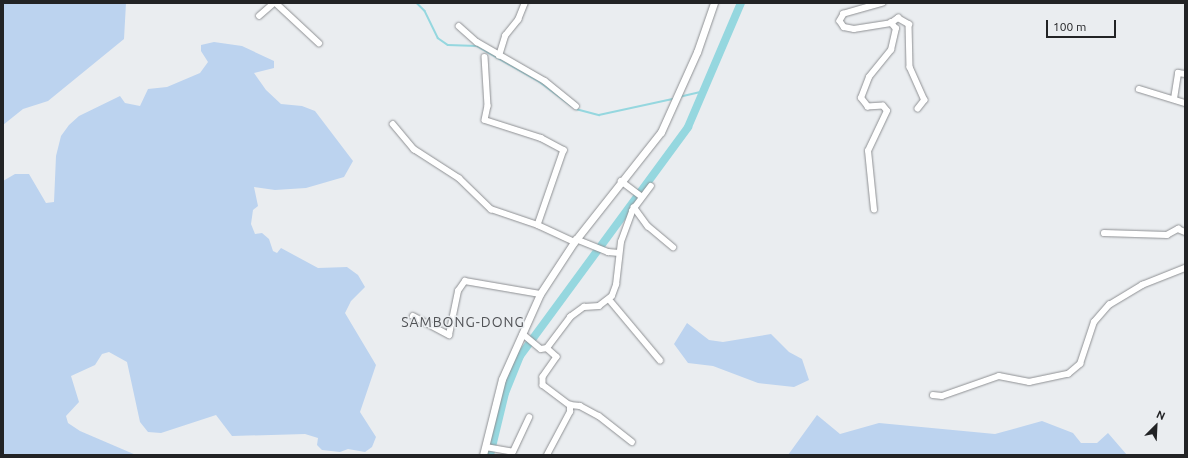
<!DOCTYPE html>
<html>
<head>
<meta charset="utf-8">
<style>
	body { margin:0 }
	#map { position:relative; width:1188px; height:458px; overflow:hidden; background:#eaedf0; font-family:Ubuntu,sans-serif }
	div>[style] { position:absolute }
	.green>* { inset:0; background:#bcd3ef }
	.stream>* { height:1.5px; margin:-0.75px; padding:0 0.75px; transform-origin:0.75px; border-radius:0.75px; background:#95d7df }
	.river>* { height:8px; margin:-4px; padding:0 4px; transform-origin:4px; border-radius:4px; background:#95d7df }
	.roads { filter:drop-shadow(0 0 1px #8e9093) drop-shadow(0 0 1px #8e9093) }
	.minor>* { height:5.5px; margin:-2.75px; padding:0 2.75px; transform-origin:2.75px; border-radius:2.75px; background:#fff }
	.major>* { height:7px; margin:-3.5px; padding:0 3.5px; transform-origin:3.5px; border-radius:3.5px; background:#fff }
	span { translate:-50% -50%; white-space:nowrap; text-align:center; line-height:1.15; -webkit-text-stroke:3px #eaedf0; paint-order:stroke }
	.quarter-label { font-size:14px; color:#505255; letter-spacing:1px }
	.frame { position:absolute; inset:0; border:4px solid #222325; pointer-events:none }
	.north { position:absolute; left:1136px; top:406px; width:40px; height:40px; -webkit-text-stroke:3px #eaedf0; paint-order:stroke; rotate:24deg; font-size:11px; font-weight:700; line-height:16px; text-align:center; color:#222325 }
	.north::after { content:''; display:block; margin:auto; width:14px; height:18px; background:#222325; clip-path:polygon(50% 0,100% 100%,50% 72%,0 100%) }
	.scale { position:absolute; left:1046px; top:20px; width:70px; height:18px; box-sizing:border-box; border:2px solid #222325; border-top:0; padding-left:5px; font-size:12px; line-height:14px; white-space:nowrap; color:#222325; -webkit-text-stroke:3px #eaedf0; paint-order:stroke }
</style>
</head>
<body>
<div id="map">
	<div class="green">
		<div style="clip-path:polygon(3px 3px,126px 3px,124px 39px,48px 101px,23px 109px,3px 125px)"></div>
		<div style="clip-path:polygon(214px 42px,242px 46px,274px 61px,274px 68px,254px 73px,266px 90px,281px 104px,302px 106px,315px 111px,353px 161px,344px 177px,306px 188px,275px 190px,254px 187px,258px 206px,253px 210px,251px 224px,255px 234px,262px 233px,269px 239px,273px 251px,277px 253px,281px 248px,318px 268px,347px 267px,358px 275px,365px 287px,351px 301px,345px 313px,376px 365px,360px 412px,376px 437px,372px 447px,365px 452px,348px 449px,340px 452px,322px 450px,317px 445px,318px 438px,305px 434px,232px 436px,216px 415px,161px 433px,148px 432px,140px 422px,127px 362px,109px 352px,102px 354px,95px 365px,71px 376px,79px 402px,66px 416px,68px 423px,80px 431px,136px 455px,3px 455px,3px 181px,15px 174px,29px 174px,46px 203px,54px 202px,56px 156px,61px 136px,69px 125px,79px 116px,120px 96px,125px 103px,140px 106px,148px 89px,167px 87px,200px 73px,208px 62px,201px 51px,201px 45px)"></div>
		<div style="clip-path:polygon(687px 323px,709px 340px,723px 342px,771px 334px,789px 352px,802px 359px,809px 380px,794px 387px,758px 383px,713px 366px,688px 363px,674px 344px)"></div>
		<div style="clip-path:polygon(817px 415px,840px 434px,879px 423px,995px 434px,1042px 421px,1073px 433px,1081px 443px,1097px 443px,1108px 433px,1127px 455px,788px 455px)"></div>
	</div>
	<div class="stream">
		<div style="left:417px;top:3px;width:11px;rotate:45deg"></div>
		<div style="left:425px;top:11px;width:30px;rotate:64deg"></div>
		<div style="left:438px;top:38px;width:12px;rotate:35deg"></div>
		<div style="left:448px;top:45px;width:29px;rotate:2deg"></div>
		<div style="left:477px;top:46px;width:73px;rotate:29.7deg"></div>
		<div style="left:540px;top:82px;width:39px;rotate:37deg"></div>
		<div style="left:679px;top:97px;width:26px;rotate:-13deg"></div>
		<div style="left:576px;top:109px;width:24px;rotate:15deg"></div>
		<div style="left:599px;top:115px;width:76px;rotate:-12.2deg"></div>
	</div>
	<div class="river">
		<div style="left:490px;top:455px;width:64px;rotate:-76.4deg"></div>
		<div style="left:505px;top:393px;width:40px;rotate:-68deg"></div>
		<div style="left:520px;top:356px;width:284px;rotate:-53.7deg"></div>
		<div style="left:688px;top:127px;width:135px;rotate:-66.9deg"></div>
	</div>
	<div class="roads">
		<div class="minor">
			<div style="left:276px;top:3px;width:59px;rotate:42.9deg"></div>
			<div style="left:883px;top:3px;width:41px;rotate:164.2deg"></div>
			<div style="left:844px;top:14px;width:8px;rotate:120deg"></div>
			<div style="left:840px;top:21px;width:7px;rotate:56deg"></div>
			<div style="left:844px;top:27px;width:10px;rotate:11deg"></div>
			<div style="left:854px;top:29px;width:37px;rotate:-9deg"></div>
			<div style="left:891px;top:23px;width:9px;rotate:-36deg"></div>
			<div style="left:898px;top:18px;width:13px;rotate:29deg"></div>
			<div style="left:909px;top:24px;width:43px;rotate:88.7deg"></div>
			<div style="left:910px;top:67px;width:36px;rotate:66deg"></div>
			<div style="left:925px;top:100px;width:11px;rotate:128deg"></div>
			<div style="left:259px;top:16px;width:20px;rotate:-41deg"></div>
			<div style="left:459px;top:26px;width:24px;rotate:42deg"></div>
			<div style="left:477px;top:42px;width:78px;rotate:29.8deg"></div>
			<div style="left:545px;top:81px;width:40px;rotate:39deg"></div>
			<div style="left:499px;top:56px;width:21px;rotate:-73deg"></div>
			<div style="left:505px;top:36px;width:21px;rotate:-51deg"></div>
			<div style="left:518px;top:20px;width:18px;rotate:-68deg"></div>
			<div style="left:485px;top:57px;width:49px;rotate:86.5deg"></div>
			<div style="left:488px;top:106px;width:14px;rotate:102deg"></div>
			<div style="left:485px;top:120px;width:59px;rotate:17.8deg"></div>
			<div style="left:541px;top:138px;width:26px;rotate:28deg"></div>
			<div style="left:564px;top:150px;width:79px;rotate:109.1deg"></div>
			<div style="left:1139px;top:89px;width:48px;rotate:16.9deg"></div>
			<div style="left:1174px;top:99px;width:26px;rotate:-81deg"></div>
			<div style="left:1178px;top:73px;width:7px;rotate:8deg"></div>
			<div style="left:393px;top:124px;width:33px;rotate:50deg"></div>
			<div style="left:414px;top:149px;width:54px;rotate:32.8deg"></div>
			<div style="left:459px;top:178px;width:45px;rotate:44.1deg"></div>
			<div style="left:491px;top:209px;width:50px;rotate:18.8deg"></div>
			<div style="left:538px;top:225px;width:40px;rotate:25deg"></div>
			<div style="left:621px;top:181px;width:26px;rotate:37deg"></div>
			<div style="left:634px;top:207px;width:24px;rotate:54deg"></div>
			<div style="left:648px;top:226px;width:33px;rotate:40deg"></div>
			<div style="left:874px;top:210px;width:59px;rotate:-95.8deg"></div>
			<div style="left:868px;top:151px;width:44px;rotate:-64.6deg"></div>
			<div style="left:887px;top:111px;width:6px;rotate:-129deg"></div>
			<div style="left:883px;top:106px;width:15px;rotate:176deg"></div>
			<div style="left:868px;top:107px;width:11px;rotate:-128deg"></div>
			<div style="left:861px;top:98px;width:22px;rotate:-69deg"></div>
			<div style="left:869px;top:77px;width:35px;rotate:-51deg"></div>
			<div style="left:891px;top:50px;width:22px;rotate:-77deg"></div>
			<div style="left:896px;top:29px;width:8px;rotate:-130deg"></div>
			<div style="left:1104px;top:233px;width:63px;rotate:1.8deg"></div>
			<div style="left:1167px;top:235px;width:13px;rotate:-29deg"></div>
			<div style="left:1178px;top:229px;width:8px;rotate:23deg"></div>
			<div style="left:576px;top:239px;width:35px;rotate:22deg"></div>
			<div style="left:608px;top:252px;width:11px;rotate:5deg"></div>
			<div style="left:609px;top:299px;width:80px;rotate:50.1deg"></div>
			<div style="left:413px;top:316px;width:41px;rotate:27.8deg"></div>
			<div style="left:449px;top:335px;width:45px;rotate:-78.4deg"></div>
			<div style="left:458px;top:291px;width:12px;rotate:-55deg"></div>
			<div style="left:465px;top:281px;width:76px;rotate:9.8deg"></div>
			<div style="left:523px;top:334px;width:23px;rotate:40deg"></div>
			<div style="left:541px;top:349px;width:6px;rotate:-9deg"></div>
			<div style="left:547px;top:348px;width:39px;rotate:-53deg"></div>
			<div style="left:570px;top:317px;width:17px;rotate:-36deg"></div>
			<div style="left:584px;top:307px;width:15px;rotate:-4deg"></div>
			<div style="left:599px;top:306px;width:16px;rotate:-38deg"></div>
			<div style="left:612px;top:296px;width:12px;rotate:-70deg"></div>
			<div style="left:616px;top:285px;width:43px;rotate:-83.4deg"></div>
			<div style="left:621px;top:242px;width:33px;rotate:-70deg"></div>
			<div style="left:632px;top:211px;width:31px;rotate:-53deg"></div>
			<div style="left:547px;top:348px;width:13px;rotate:42deg"></div>
			<div style="left:557px;top:357px;width:24px;rotate:125deg"></div>
			<div style="left:543px;top:377px;width:8px;rotate:90deg"></div>
			<div style="left:543px;top:385px;width:34px;rotate:37deg"></div>
			<div style="left:570px;top:405px;width:10px;rotate:6deg"></div>
			<div style="left:580px;top:406px;width:21px;rotate:28deg"></div>
			<div style="left:599px;top:416px;width:42px;rotate:38.2deg"></div>
			<div style="left:933px;top:395px;width:9px;rotate:6deg"></div>
			<div style="left:942px;top:396px;width:60px;rotate:-19.3deg"></div>
			<div style="left:999px;top:376px;width:31px;rotate:11deg"></div>
			<div style="left:1029px;top:382px;width:40px;rotate:-12deg"></div>
			<div style="left:1068px;top:374px;width:16px;rotate:-40deg"></div>
			<div style="left:1080px;top:364px;width:44px;rotate:-71.6deg"></div>
			<div style="left:1094px;top:322px;width:23px;rotate:-49deg"></div>
			<div style="left:1109px;top:305px;width:39px;rotate:-31deg"></div>
			<div style="left:1142px;top:285px;width:46px;rotate:-21.6deg"></div>
			<div style="left:486px;top:447px;width:27px;rotate:10deg"></div>
			<div style="left:513px;top:452px;width:38px;rotate:-65deg"></div>
			<div style="left:547px;top:455px;width:49px;rotate:-61.9deg"></div>
			<div style="left:570px;top:412px;width:7px;rotate:-90deg"></div>
		</div>
		<div class="major">
			<div style="left:483px;top:455px;width:78px;rotate:-76deg"></div>
			<div style="left:502px;top:379px;width:93px;rotate:-65.9deg"></div>
			<div style="left:540px;top:294px;width:62px;rotate:-56.8deg"></div>
			<div style="left:574px;top:242px;width:140px;rotate:-51.7deg"></div>
			<div style="left:661px;top:132px;width:88px;rotate:-65.8deg"></div>
			<div style="left:697px;top:52px;width:52px;rotate:-70.9deg"></div>
		</div>
	</div>
	<div class="quarter-label">
		<span style="left:463px;top:322px">SAMBONG-DONG</span>
	</div>
	<div class="frame"></div>
	<div class="north">N</div>
	<div class="scale">100 m</div>
</div>
</body>
</html>
